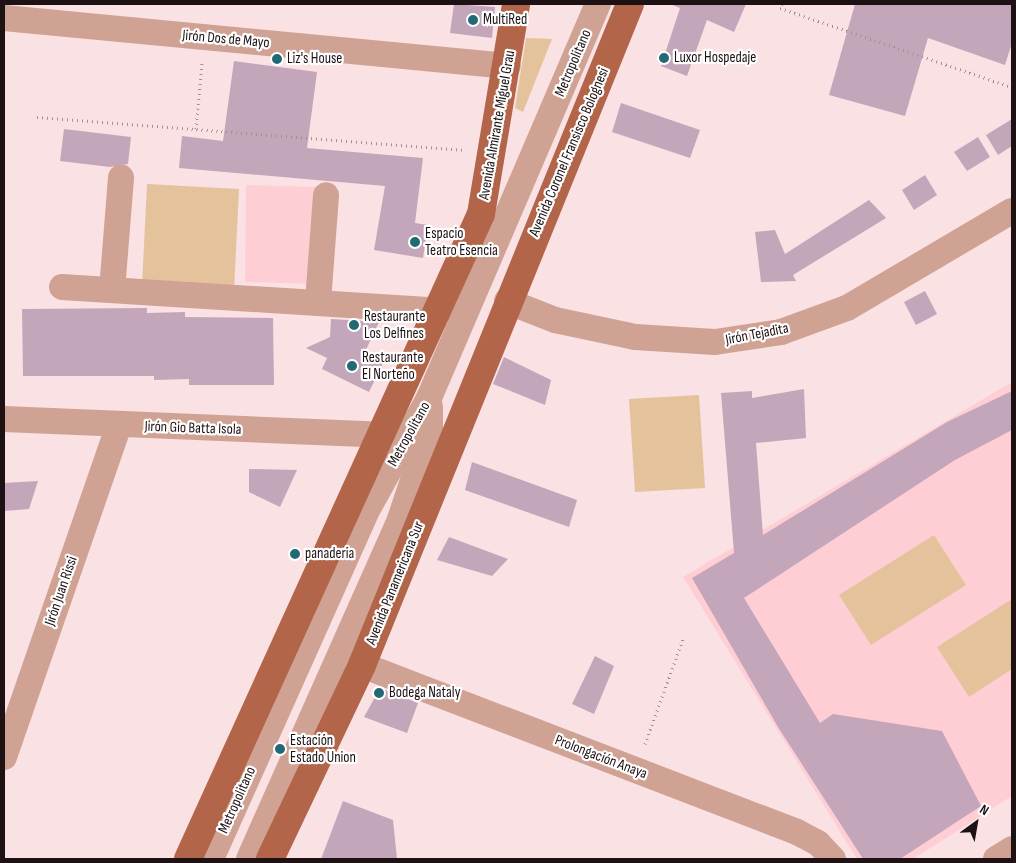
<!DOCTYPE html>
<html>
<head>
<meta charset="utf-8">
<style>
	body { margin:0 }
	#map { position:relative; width:1016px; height:863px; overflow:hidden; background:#fae1e4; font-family:"Sofia Sans Condensed",sans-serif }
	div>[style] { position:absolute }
	.built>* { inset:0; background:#ffced5 }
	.green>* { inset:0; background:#e4c39c }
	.building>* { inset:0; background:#c4a6bb }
	.path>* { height:3px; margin-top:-1.5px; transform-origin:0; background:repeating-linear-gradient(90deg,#a49092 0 1px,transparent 0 5px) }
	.minor>* { height:26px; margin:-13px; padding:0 13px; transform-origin:13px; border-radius:13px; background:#cfa293 }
	.major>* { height:28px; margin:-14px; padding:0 14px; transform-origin:14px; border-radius:14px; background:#b3654a }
	.dots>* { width:14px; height:14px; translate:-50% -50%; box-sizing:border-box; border:2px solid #fff; border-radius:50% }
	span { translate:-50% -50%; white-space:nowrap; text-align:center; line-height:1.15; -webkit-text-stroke:4.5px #fff; paint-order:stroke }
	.poi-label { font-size:15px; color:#1e1113 }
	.left { translate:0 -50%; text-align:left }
	.street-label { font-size:15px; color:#1e1113 }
	.frame { position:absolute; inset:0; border:5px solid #1e1113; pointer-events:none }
	.north { position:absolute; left:951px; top:798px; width:50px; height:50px; -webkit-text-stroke:4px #fff; paint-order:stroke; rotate:32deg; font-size:14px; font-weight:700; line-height:20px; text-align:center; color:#1e1113 }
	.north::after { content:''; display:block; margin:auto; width:18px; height:22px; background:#1e1113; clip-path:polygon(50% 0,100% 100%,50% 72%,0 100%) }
</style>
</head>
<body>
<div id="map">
	<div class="built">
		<div style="clip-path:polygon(246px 185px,317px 187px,315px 284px,245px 282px)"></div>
		<div style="clip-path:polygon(1012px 382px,1012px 796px,913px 859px,857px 859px,683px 577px)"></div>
	</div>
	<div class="green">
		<div style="clip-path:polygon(526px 38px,552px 39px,523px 112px,515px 108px)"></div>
		<div style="clip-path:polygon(147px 184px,239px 189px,234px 291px,142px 286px)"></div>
		<div style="clip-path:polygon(699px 395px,705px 488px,635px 492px,629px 399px)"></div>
		<div style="clip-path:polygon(934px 535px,966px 585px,871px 645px,839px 595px)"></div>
		<div style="clip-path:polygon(1012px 599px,1012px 669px,969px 697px,937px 647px)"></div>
	</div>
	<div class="building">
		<div style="clip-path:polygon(454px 4px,495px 7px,492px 38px,450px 33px)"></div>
		<div style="clip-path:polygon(670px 4px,746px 4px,734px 32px,707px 20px,687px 76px,661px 66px,680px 8px)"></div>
		<div style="clip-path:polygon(855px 4px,1012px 4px,1012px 43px,1005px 65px,928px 38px,905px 116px,829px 95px)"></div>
		<div style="clip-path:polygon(234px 61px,317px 72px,307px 148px,423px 158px,415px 223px,428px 225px,423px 258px,374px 250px,385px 186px,179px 168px,182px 136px,223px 141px)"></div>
		<div style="clip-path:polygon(621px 103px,700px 130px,690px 158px,612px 132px)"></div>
		<div style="clip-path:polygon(1012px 119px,1012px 146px,998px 155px,986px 135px)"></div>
		<div style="clip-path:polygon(64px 129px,131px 137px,128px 164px,110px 167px,60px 161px)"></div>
		<div style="clip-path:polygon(978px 137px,990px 157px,967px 171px,954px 152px)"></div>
		<div style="clip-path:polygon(925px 175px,937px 195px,914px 210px,902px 190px)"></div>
		<div style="clip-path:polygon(869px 200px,886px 218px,793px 275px,796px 281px,761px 282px,755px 232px,775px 230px,785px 254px)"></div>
		<div style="clip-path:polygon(925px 291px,937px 314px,916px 325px,904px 302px)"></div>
		<div style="clip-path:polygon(147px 308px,147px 313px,185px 312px,185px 317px,273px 318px,274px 385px,189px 385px,189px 379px,154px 380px,154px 376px,23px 376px,22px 309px)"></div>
		<div style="clip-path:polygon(331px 319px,379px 322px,364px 354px,383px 363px,369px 392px,322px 369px,327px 358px,306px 348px,330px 337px)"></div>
		<div style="clip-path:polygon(504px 357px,551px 380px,545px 405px,493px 384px)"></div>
		<div style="clip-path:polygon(804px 389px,806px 438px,756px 443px,763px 535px,947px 422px,1012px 391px,1012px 430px,955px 460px,744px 598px,820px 723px,833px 714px,942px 731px,981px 806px,900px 859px,863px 859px,778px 727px,692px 578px,734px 553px,721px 393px,752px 391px,752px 398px)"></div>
		<div style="clip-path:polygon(472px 462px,577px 500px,569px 527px,465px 490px)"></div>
		<div style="clip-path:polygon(249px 469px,297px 470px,280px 507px,249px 492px)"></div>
		<div style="clip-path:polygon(38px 481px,29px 509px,4px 511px,4px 483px)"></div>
		<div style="clip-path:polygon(449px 537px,508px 559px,492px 576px,437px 560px)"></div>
		<div style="clip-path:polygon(595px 656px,614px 666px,594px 714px,572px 704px)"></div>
		<div style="clip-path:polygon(380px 688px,418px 703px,407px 733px,364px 717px)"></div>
		<div style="clip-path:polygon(343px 801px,393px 820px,397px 859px,321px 859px)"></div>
	</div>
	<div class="path">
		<div style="left:782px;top:4px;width:4px;rotate:117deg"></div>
		<div style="left:780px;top:8px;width:245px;rotate:18.8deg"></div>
		<div style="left:37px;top:117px;width:429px;rotate:4.4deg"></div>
		<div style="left:196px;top:129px;width:66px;rotate:-84.8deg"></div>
		<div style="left:645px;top:744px;width:115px;rotate:-70.1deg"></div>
	</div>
	<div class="minor">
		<div style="left:4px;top:18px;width:506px;rotate:5.44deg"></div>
		<div style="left:62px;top:287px;width:378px;rotate:3.6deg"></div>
		<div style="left:112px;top:290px;width:113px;rotate:-85.4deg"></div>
		<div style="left:507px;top:301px;width:52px;rotate:21.6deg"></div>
		<div style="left:555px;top:320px;width:82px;rotate:12deg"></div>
		<div style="left:635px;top:337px;width:80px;rotate:3.6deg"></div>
		<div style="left:715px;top:342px;width:67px;rotate:-8.6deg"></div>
		<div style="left:781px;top:332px;width:70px;rotate:-20deg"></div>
		<div style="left:847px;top:308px;width:191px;rotate:-30.5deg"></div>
		<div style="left:318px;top:302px;width:107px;rotate:-85.7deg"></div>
		<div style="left:4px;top:419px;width:378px;rotate:2.4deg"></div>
		<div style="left:362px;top:665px;width:466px;rotate:21deg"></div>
		<div style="left:797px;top:832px;width:24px;rotate:28deg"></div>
		<div style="left:818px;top:843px;width:22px;rotate:47deg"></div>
		<div style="left:4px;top:757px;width:351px;rotate:-70.9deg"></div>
		<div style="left:211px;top:859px;width:378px;rotate:-65.9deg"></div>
		<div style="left:365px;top:514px;width:132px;rotate:-61.1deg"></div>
		<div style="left:429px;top:398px;width:429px;rotate:-66.8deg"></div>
		<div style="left:249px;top:859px;width:366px;rotate:-66deg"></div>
		<div style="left:398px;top:525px;width:100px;rotate:-71.4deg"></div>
		<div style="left:430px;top:430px;width:23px;rotate:-90deg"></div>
		<div style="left:996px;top:859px;width:19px;rotate:-32deg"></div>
	</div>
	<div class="major">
		<div style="left:188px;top:859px;width:708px;rotate:-65.57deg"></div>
		<div style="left:481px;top:214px;width:213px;rotate:-80.5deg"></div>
		<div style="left:270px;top:859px;width:215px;rotate:-64.6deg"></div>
		<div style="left:362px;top:665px;width:713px;rotate:-67.93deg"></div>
	</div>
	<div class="dots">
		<div style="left:473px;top:20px;background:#216a75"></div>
		<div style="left:664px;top:58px;background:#216a75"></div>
		<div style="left:277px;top:59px;background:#216a75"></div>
		<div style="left:415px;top:242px;background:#216a75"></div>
		<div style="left:354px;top:325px;background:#216a75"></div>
		<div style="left:352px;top:366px;background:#216a75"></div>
		<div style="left:295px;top:554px;background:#216a75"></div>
		<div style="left:379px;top:693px;background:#216a75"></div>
		<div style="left:280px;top:749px;background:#216a75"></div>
	</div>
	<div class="poi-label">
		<span class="left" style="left:483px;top:20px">MultiRed</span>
		<span class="left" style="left:674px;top:58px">Luxor Hospedaje</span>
		<span class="left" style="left:287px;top:59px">Liz's House</span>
		<span class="left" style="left:425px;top:242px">Espacio<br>Teatro Esencia</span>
		<span class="left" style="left:364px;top:325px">Restaurante<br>Los Delfines</span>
		<span class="left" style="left:362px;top:366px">Restaurante<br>El Norteño</span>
		<span class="left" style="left:305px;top:554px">panaderia</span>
		<span class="left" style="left:389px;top:693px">Bodega Nataly</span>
		<span class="left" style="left:290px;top:749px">Estación<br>Estado Union</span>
	</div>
	<div class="street-label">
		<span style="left:226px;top:39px;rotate:5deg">Jirón Dos de Mayo</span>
		<span style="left:573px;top:63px;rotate:-67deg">Metropolitano</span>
		<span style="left:497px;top:125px;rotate:-80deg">Avenida Almirante Miguel Grau</span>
		<span style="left:569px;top:152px;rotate:-67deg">Avenida Coronel Fransisco Bolognesi</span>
		<span style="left:757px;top:334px;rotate:-11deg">Jirón Tejadita</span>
		<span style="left:193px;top:428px;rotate:2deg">Jirón Gio Batta Isola</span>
		<span style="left:409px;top:434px;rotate:-61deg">Metropolitano</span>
		<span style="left:395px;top:583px;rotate:-68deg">Avenida Panamericana Sur</span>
		<span style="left:61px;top:591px;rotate:-71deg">Jirón Juan Rissi</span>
		<span style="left:601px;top:757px;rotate:21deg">Prolongación Anaya</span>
		<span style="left:237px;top:800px;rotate:-66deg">Metropolitano</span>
	</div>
	<div class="frame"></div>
	<div class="north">N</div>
</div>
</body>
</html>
